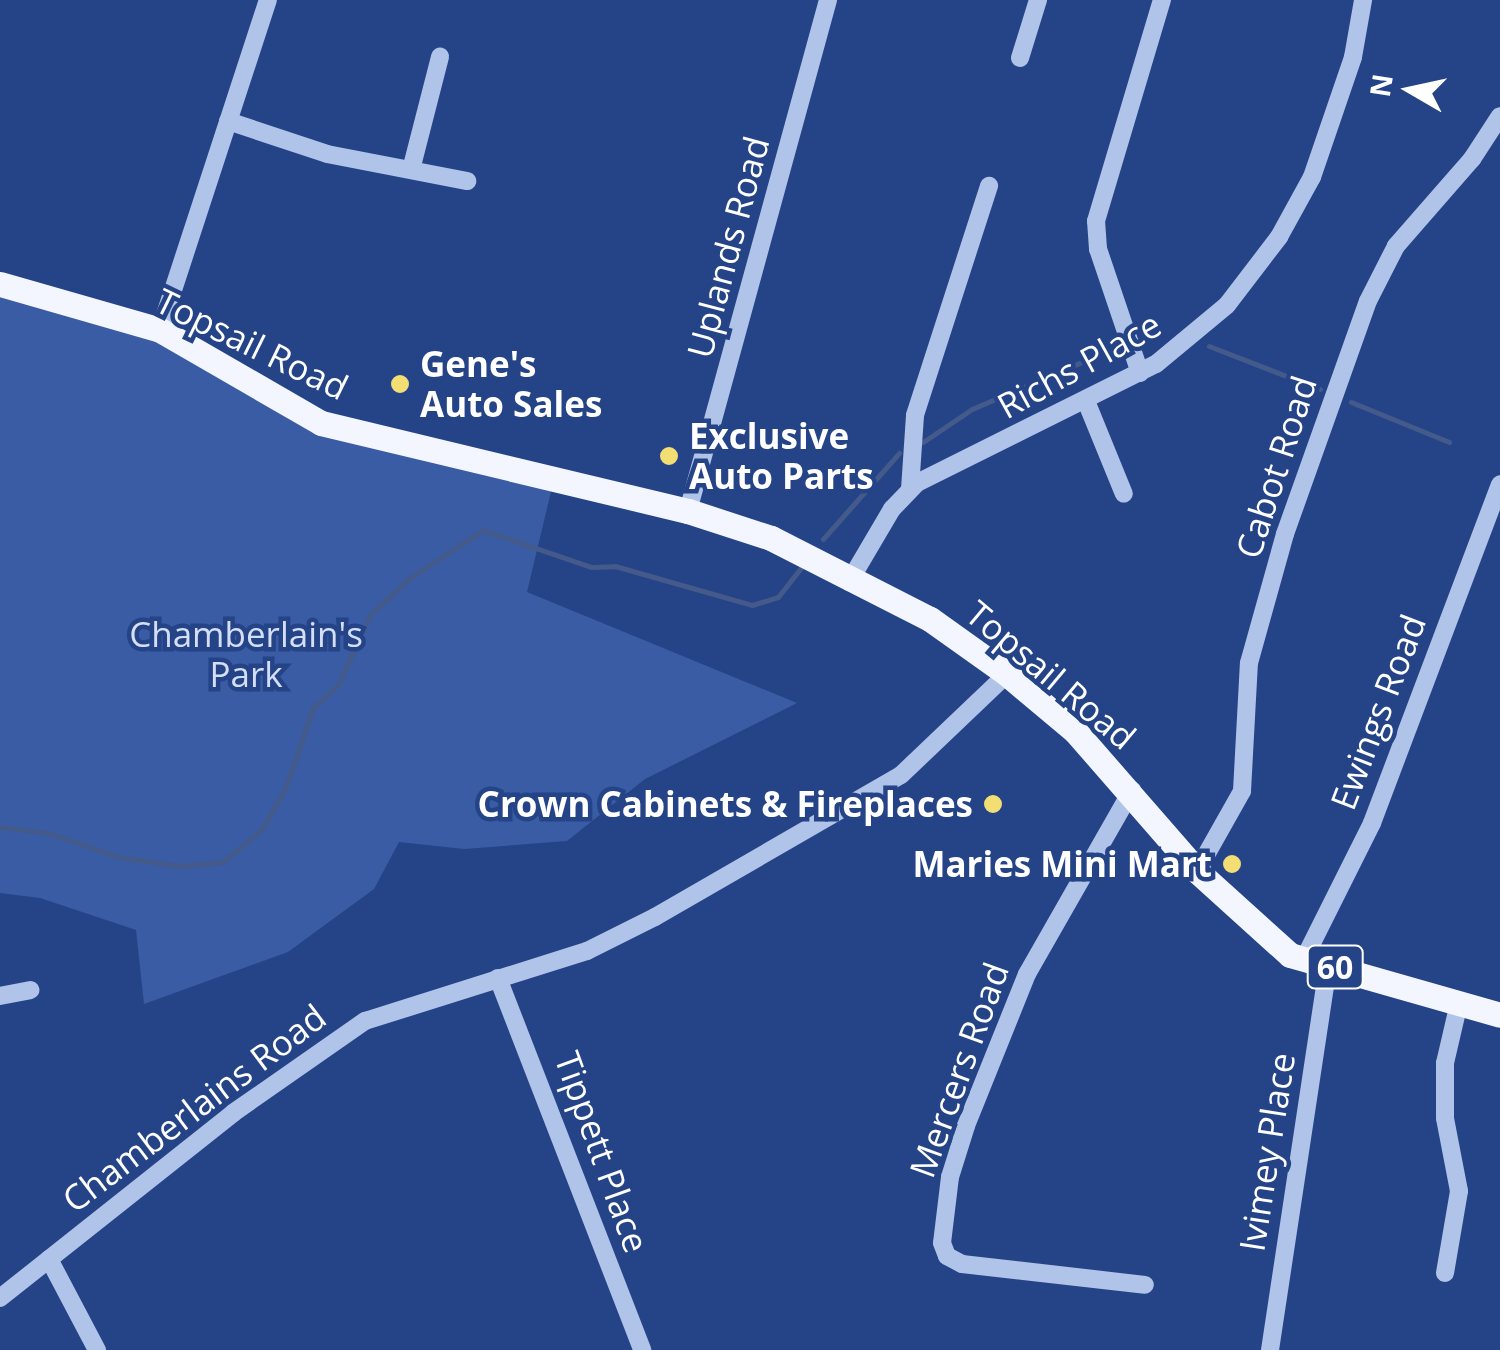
<!DOCTYPE html>
<html>
<head>
<meta charset="utf-8">
<style>
	body { margin:0 }
	#map { position:relative; width:1500px; height:1350px; overflow:hidden; background:#254487; font-family:"Open Sans",sans-serif }
	div>[style] { position:absolute }
	.green>* { inset:0; background:#395ca4 }
	.stream>* { height:5px; margin:-2.5px; padding:0 2.5px; transform-origin:2.5px; border-radius:2.5px; background:#445a8b }
	.minor>* { height:18px; margin:-9px; padding:0 9px; transform-origin:9px; border-radius:9px; background:#b0c3e9 }
	.major>* { height:25px; margin:-12.5px; padding:0 12.5px; transform-origin:12.5px; border-radius:12.5px; background:#f3f6fe }
	.dots>* { width:28px; height:28px; translate:-50% -50%; box-sizing:border-box; border:5px solid #254487; border-radius:50% }
	span { translate:-50% -50%; white-space:nowrap; text-align:center; line-height:1.15; -webkit-text-stroke:9px #254487; paint-order:stroke }
	.shield-label span { padding:2px 8px; background:#254487; border:2px solid; border-radius:8px; -webkit-text-stroke-width:0 }
	.shield-label { font-size:32px; color:#fff; font-weight:700 }
	.street-label { font-size:35px; color:#fff }
	.poi-label { font-size:35px; color:#fff; font-weight:700 }
	.left { translate:0 -50%; text-align:left }
	.right { translate:-100% -50%; text-align:right }
	.park-label { font-size:35px; color:#d4dff7 }
	.north { position:absolute; left:1360px; top:40px; width:100px; height:100px; -webkit-text-stroke:8px #254487; paint-order:stroke; rotate:279deg; font-size:28px; font-weight:700; line-height:40px; text-align:center; color:#fff }
	.north::after { content:''; display:block; margin:auto; width:35px; height:45px; background:#fff; clip-path:polygon(50% 0,100% 100%,50% 72%,0 100%) }
</style>
</head>
<body>
<div id="map">
	<div class="green">
		<div style="clip-path:polygon(0 285px,160px 330px,321px 423px,554px 479px,527px 592px,797px 703px,645px 779px,567px 841px,464px 849px,399px 842px,374px 889px,288px 952px,144px 1004px,136px 930px,40px 898px,0 893px)"></div>
	</div>
	<div class="stream">
		<div style="left:1209px;top:346px;width:119px;rotate:21.2deg"></div>
		<div style="left:1351px;top:402px;width:106px;rotate:22.2deg"></div>
		<div style="left:923px;top:442px;width:59px;rotate:-34deg"></div>
		<div style="left:972px;top:409px;width:147px;rotate:-23.2deg"></div>
		<div style="left:823px;top:539px;width:115px;rotate:-48.5deg"></div>
		<div style="left:0;top:827px;width:49px;rotate:7deg"></div>
		<div style="left:49px;top:833px;width:73px;rotate:19.2deg"></div>
		<div style="left:118px;top:857px;width:63px;rotate:8.3deg"></div>
		<div style="left:180px;top:866px;width:43px;rotate:-5.3deg"></div>
		<div style="left:223px;top:862px;width:51px;rotate:-40.2deg"></div>
		<div style="left:262px;top:829px;width:46px;rotate:-60.1deg"></div>
		<div style="left:285px;top:789px;width:86px;rotate:-70.9deg"></div>
		<div style="left:313px;top:708px;width:34px;rotate:-43deg"></div>
		<div style="left:338px;top:685px;width:77px;rotate:-65.4deg"></div>
		<div style="left:370px;top:615px;width:51px;rotate:-43.4deg"></div>
		<div style="left:407px;top:580px;width:91px;rotate:-33.3deg"></div>
		<div style="left:483px;top:530px;width:114px;rotate:18.9deg"></div>
		<div style="left:591px;top:567px;width:24px;rotate:-2deg"></div>
		<div style="left:615px;top:566px;width:142px;rotate:15.9deg"></div>
		<div style="left:752px;top:605px;width:27px;rotate:-17deg"></div>
		<div style="left:778px;top:597px;width:41px;rotate:-52deg"></div>
	</div>
	<div class="minor">
		<div style="left:1020px;top:58px;width:61px;rotate:-72.8deg"></div>
		<div style="left:228px;top:121px;width:104px;rotate:18.4deg"></div>
		<div style="left:327px;top:154px;width:143px;rotate:10.9deg"></div>
		<div style="left:412px;top:166px;width:113px;rotate:-75.6deg"></div>
		<div style="left:160px;top:330px;width:347px;rotate:-71.9deg"></div>
		<div style="left:1140px;top:373px;width:131px;rotate:-108.7deg"></div>
		<div style="left:1098px;top:249px;width:28px;rotate:-94deg"></div>
		<div style="left:1096px;top:221px;width:231px;rotate:-73.4deg"></div>
		<div style="left:1086px;top:401px;width:100px;rotate:67.8deg"></div>
		<div style="left:910px;top:489px;width:74px;rotate:-86.1deg"></div>
		<div style="left:915px;top:415px;width:241px;rotate:-72.1deg"></div>
		<div style="left:688px;top:511px;width:530px;rotate:-74.68deg"></div>
		<div style="left:849px;top:582px;width:85px;rotate:-59.5deg"></div>
		<div style="left:892px;top:509px;width:36px;rotate:-46deg"></div>
		<div style="left:917px;top:483px;width:267px;rotate:-26.5deg"></div>
		<div style="left:1156px;top:364px;width:92px;rotate:-39.7deg"></div>
		<div style="left:1227px;top:305px;width:86px;rotate:-52.6deg"></div>
		<div style="left:1279px;top:237px;width:68px;rotate:-61.2deg"></div>
		<div style="left:1312px;top:177px;width:127px;rotate:-71.1deg"></div>
		<div style="left:1353px;top:57px;width:58px;rotate:-80deg"></div>
		<div style="left:1132px;top:790px;width:212px;rotate:119.7deg"></div>
		<div style="left:1027px;top:974px;width:164px;rotate:111.9deg"></div>
		<div style="left:966px;top:1126px;width:53px;rotate:107.4deg"></div>
		<div style="left:950px;top:1177px;width:66px;rotate:96.9deg"></div>
		<div style="left:942px;top:1243px;width:14px;rotate:69deg"></div>
		<div style="left:947px;top:1256px;width:17px;rotate:28deg"></div>
		<div style="left:962px;top:1264px;width:184px;rotate:6.5deg"></div>
		<div style="left:1197px;top:871px;width:92px;rotate:-60.6deg"></div>
		<div style="left:1242px;top:791px;width:128px;rotate:-86.9deg"></div>
		<div style="left:1249px;top:663px;width:134px;rotate:-74.4deg"></div>
		<div style="left:1285px;top:534px;width:247px;rotate:-70.4deg"></div>
		<div style="left:1368px;top:301px;width:62px;rotate:-63deg"></div>
		<div style="left:1396px;top:246px;width:116px;rotate:-48.9deg"></div>
		<div style="left:1472px;top:159px;width:51px;rotate:-56.9deg"></div>
		<div style="left:1304px;top:959px;width:152px;rotate:-63.4deg"></div>
		<div style="left:1372px;top:823px;width:362px;rotate:-69.3deg"></div>
		<div style="left:498px;top:978px;width:399px;rotate:68.8deg"></div>
		<div style="left:0;top:996px;width:31px;rotate:-11deg"></div>
		<div style="left:49px;top:1259px;width:103px;rotate:62.2deg"></div>
		<div style="left:1445px;top:1273px;width:83px;rotate:-80.3deg"></div>
		<div style="left:1459px;top:1191px;width:74px;rotate:-100.9deg"></div>
		<div style="left:1445px;top:1118px;width:55px;rotate:-90deg"></div>
		<div style="left:1445px;top:1063px;width:57px;rotate:-76.9deg"></div>
		<div style="left:0;top:1298px;width:298px;rotate:-38.4deg"></div>
		<div style="left:233px;top:1113px;width:161px;rotate:-34.9deg"></div>
		<div style="left:365px;top:1021px;width:233px;rotate:-17.5deg"></div>
		<div style="left:587px;top:951px;width:76px;rotate:-26.6deg"></div>
		<div style="left:655px;top:917px;width:284px;rotate:-30deg"></div>
		<div style="left:901px;top:775px;width:146px;rotate:-43.6deg"></div>
		<div style="left:1270px;top:1350px;width:389px;rotate:-81.4deg"></div>
	</div>
	<div class="major">
		<div style="left:0;top:284px;width:166px;rotate:16deg"></div>
		<div style="left:160px;top:330px;width:186px;rotate:30deg"></div>
		<div style="left:321px;top:423px;width:377px;rotate:13.5deg"></div>
		<div style="left:688px;top:511px;width:87px;rotate:18deg"></div>
		<div style="left:771px;top:538px;width:178px;rotate:27deg"></div>
		<div style="left:930px;top:619px;width:95px;rotate:35.5deg"></div>
		<div style="left:1007px;top:674px;width:89px;rotate:40deg"></div>
		<div style="left:1075px;top:731px;width:186px;rotate:48.9deg"></div>
		<div style="left:1197px;top:871px;width:125px;rotate:42.1deg"></div>
		<div style="left:1290px;top:955px;width:218px;rotate:15.9deg"></div>
	</div>
	<div class="dots">
		<div style="left:400px;top:384px;background:#f3de74"></div>
		<div style="left:669px;top:456px;background:#f3de74"></div>
		<div style="left:993px;top:804px;background:#f3de74"></div>
		<div style="left:1232px;top:864px;background:#f3de74"></div>
	</div>
	<div class="shield-label">
		<span style="left:1335px;top:967px">60</span>
	</div>
	<div class="street-label">
		<span style="left:728px;top:247px;rotate:-75deg">Uplands Road</span>
		<span style="left:252px;top:344px;rotate:26deg">Topsail Road</span>
		<span style="left:1079px;top:365px;rotate:-29deg">Richs Place</span>
		<span style="left:1276px;top:467px;rotate:-72deg">Cabot Road</span>
		<span style="left:1051px;top:675px;rotate:40deg">Topsail Road</span>
		<span style="left:1378px;top:712px;rotate:-69deg">Ewings Road</span>
		<span style="left:959px;top:1070px;rotate:-70deg">Mercers Road</span>
		<span style="left:194px;top:1108px;rotate:-37deg">Chamberlains Road</span>
		<span style="left:602px;top:1152px;rotate:70deg">Tippett Place</span>
		<span style="left:1267px;top:1152px;rotate:-81deg">Ivimey Place</span>
	</div>
	<div class="poi-label">
		<span class="left" style="left:420px;top:384px">Gene's<br>Auto Sales</span>
		<span class="left" style="left:689px;top:456px">Exclusive<br>Auto Parts</span>
		<span class="right" style="left:973px;top:804px">Crown Cabinets &amp; Fireplaces</span>
		<span class="right" style="left:1212px;top:864px">Maries Mini Mart</span>
	</div>
	<div class="park-label">
		<span style="left:246px;top:654px">Chamberlain's<br>Park</span>
	</div>
	<div class="north">N</div>
</div>
</body>
</html>
